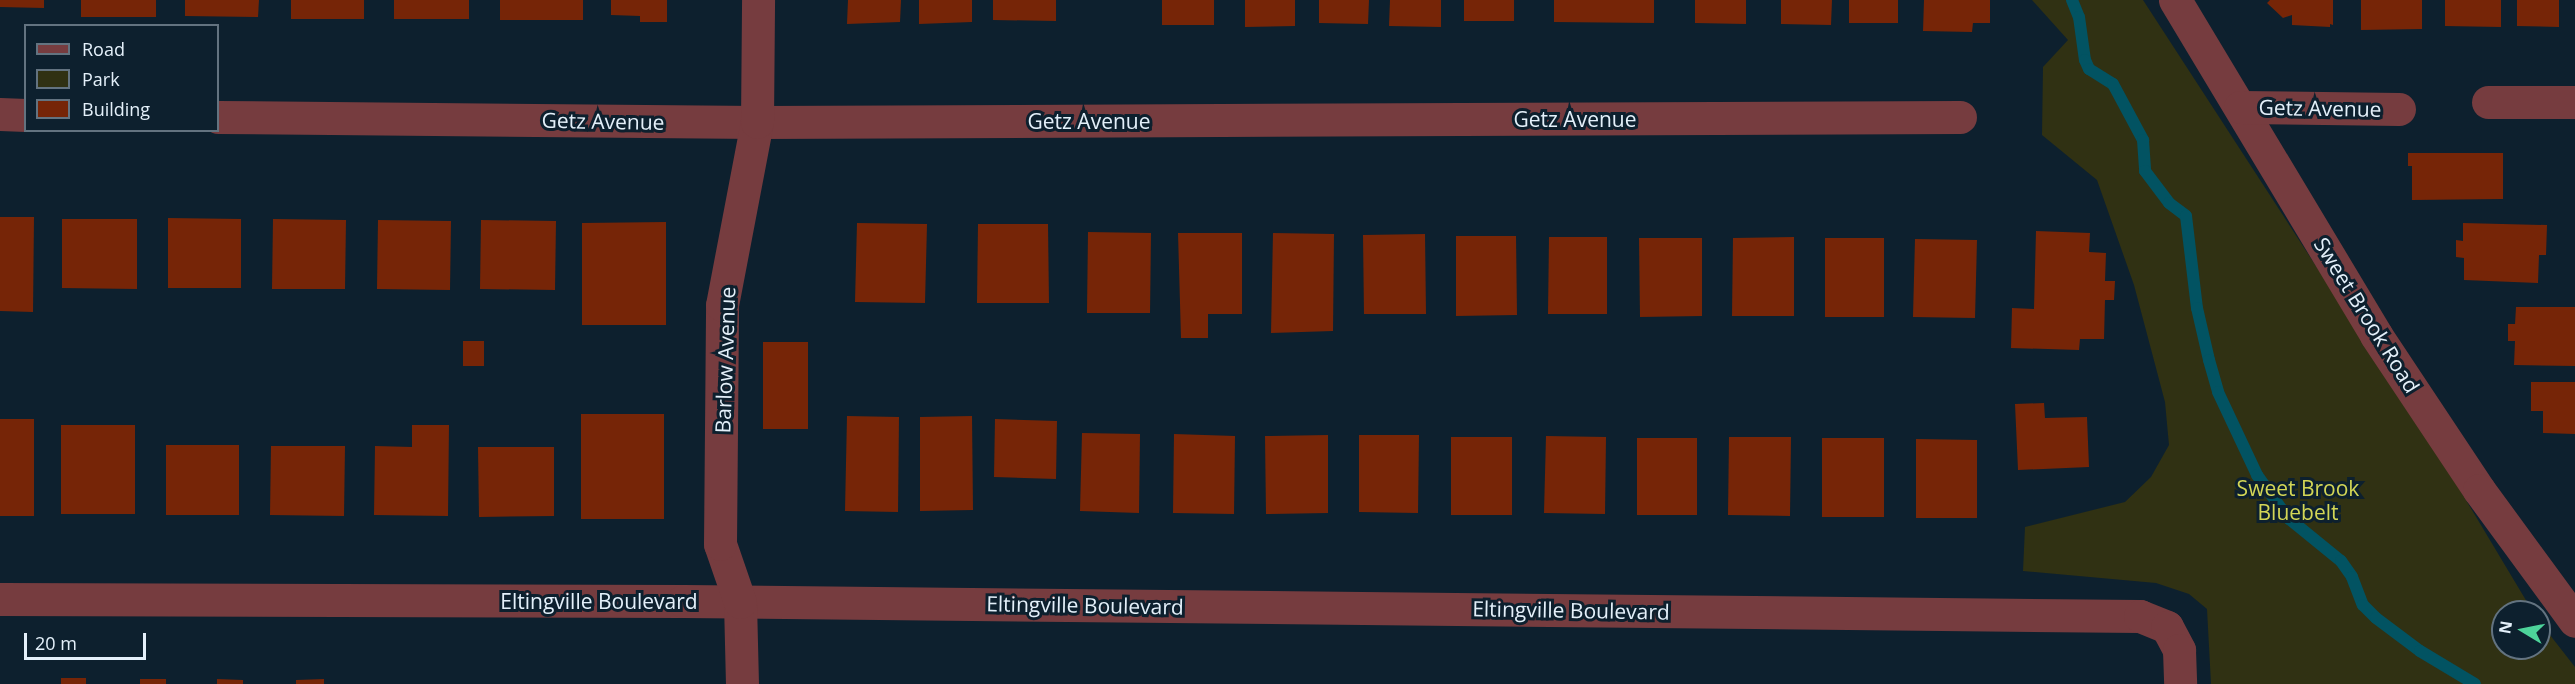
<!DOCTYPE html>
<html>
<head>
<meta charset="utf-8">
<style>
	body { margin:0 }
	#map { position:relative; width:2575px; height:684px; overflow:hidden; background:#0d202e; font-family:"Open Sans",sans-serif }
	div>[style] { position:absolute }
	.green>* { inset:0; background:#303113 }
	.stream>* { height:12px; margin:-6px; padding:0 6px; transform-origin:6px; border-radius:6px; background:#025362 }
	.building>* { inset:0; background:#762507 }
	.street>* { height:33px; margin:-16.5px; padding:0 16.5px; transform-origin:16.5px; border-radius:16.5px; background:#763c3f }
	span { translate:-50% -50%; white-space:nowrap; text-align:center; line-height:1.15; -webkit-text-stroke:6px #0d202e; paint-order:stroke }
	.street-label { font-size:21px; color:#e4f0fa }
	.park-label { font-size:21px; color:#d3d656 }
	.legend { position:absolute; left:24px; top:24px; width:195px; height:108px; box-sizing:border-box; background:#0d202e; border:2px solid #637380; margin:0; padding:8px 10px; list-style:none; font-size:18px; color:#e4f0fa }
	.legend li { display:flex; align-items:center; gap:12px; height:30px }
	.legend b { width:30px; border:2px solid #637380 }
	.north { position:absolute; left:2491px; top:600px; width:60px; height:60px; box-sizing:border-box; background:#0d202e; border:2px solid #637380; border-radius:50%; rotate:280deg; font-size:16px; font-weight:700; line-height:24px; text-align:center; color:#e4f0fa }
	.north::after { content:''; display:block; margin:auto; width:21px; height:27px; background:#4dd39a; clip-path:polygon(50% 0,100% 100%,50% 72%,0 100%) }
	.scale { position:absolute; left:24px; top:633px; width:122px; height:27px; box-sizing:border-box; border:3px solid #e4f0fa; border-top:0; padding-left:8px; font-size:18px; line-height:21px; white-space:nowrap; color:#e4f0fa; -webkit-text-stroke:4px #0d202e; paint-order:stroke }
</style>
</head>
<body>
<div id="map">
	<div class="green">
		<div style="clip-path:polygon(2032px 0,2143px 0,2442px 460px,2533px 612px,2503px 612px,2503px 648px,2539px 648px,2539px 621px,2575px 667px,2575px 684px,2211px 684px,2207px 609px,2189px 594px,2156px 583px,2023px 571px,2025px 527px,2125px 502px,2151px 477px,2169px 445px,2165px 402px,2134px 285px,2097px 180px,2042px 135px,2043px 67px,2068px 40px)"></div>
	</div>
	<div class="stream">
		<div style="left:2072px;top:0;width:18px;rotate:68deg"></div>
		<div style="left:2079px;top:17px;width:43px;rotate:82.1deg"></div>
		<div style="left:2085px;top:60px;width:10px;rotate:66deg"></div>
		<div style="left:2089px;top:69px;width:28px;rotate:32deg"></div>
		<div style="left:2113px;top:84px;width:64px;rotate:61.8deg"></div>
		<div style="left:2143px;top:140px;width:31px;rotate:86deg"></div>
		<div style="left:2145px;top:171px;width:40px;rotate:53deg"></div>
		<div style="left:2169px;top:203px;width:21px;rotate:37deg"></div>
		<div style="left:2186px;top:216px;width:93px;rotate:83.2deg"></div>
		<div style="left:2197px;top:308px;width:53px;rotate:77deg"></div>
		<div style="left:2209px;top:360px;width:33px;rotate:74deg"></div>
		<div style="left:2218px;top:392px;width:92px;rotate:64.8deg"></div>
		<div style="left:2257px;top:475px;width:53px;rotate:54.2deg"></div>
		<div style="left:2288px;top:518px;width:68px;rotate:39.1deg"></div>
		<div style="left:2341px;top:561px;width:19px;rotate:55deg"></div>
		<div style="left:2352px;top:577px;width:30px;rotate:69deg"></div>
		<div style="left:2363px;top:605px;width:18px;rotate:45deg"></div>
		<div style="left:2376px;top:618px;width:55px;rotate:36.9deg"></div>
		<div style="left:2420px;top:651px;width:64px;rotate:31deg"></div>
	</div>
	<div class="building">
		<div style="clip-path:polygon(0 0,44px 0,44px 8px,0 7px)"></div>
		<div style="clip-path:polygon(81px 0,156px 0,156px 17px,81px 17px)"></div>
		<div style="clip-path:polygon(185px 0,259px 0,258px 17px,185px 16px)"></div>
		<div style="clip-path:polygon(291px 0,364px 0,364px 19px,291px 19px)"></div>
		<div style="clip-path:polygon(394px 0,469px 0,469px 19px,394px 19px)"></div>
		<div style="clip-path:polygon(500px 0,583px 0,583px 20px,500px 20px)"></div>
		<div style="clip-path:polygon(611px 0,667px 0,667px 22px,640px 22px,640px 16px,611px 15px)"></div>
		<div style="clip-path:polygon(848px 0,901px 0,900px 22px,847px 24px)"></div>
		<div style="clip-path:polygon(919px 0,972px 0,972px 22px,919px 24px)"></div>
		<div style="clip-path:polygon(993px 0,1056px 0,1056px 21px,993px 20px)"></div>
		<div style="clip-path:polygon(1162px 0,1214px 0,1214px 25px,1162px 25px)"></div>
		<div style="clip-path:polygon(1245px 0,1295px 0,1295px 26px,1245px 27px)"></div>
		<div style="clip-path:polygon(1319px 0,1369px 0,1368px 24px,1319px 23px)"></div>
		<div style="clip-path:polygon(1390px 0,1441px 0,1441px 27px,1389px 26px)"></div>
		<div style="clip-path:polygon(1464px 0,1514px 0,1514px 21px,1464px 21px)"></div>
		<div style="clip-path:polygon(1554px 0,1654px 0,1654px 23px,1554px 22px)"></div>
		<div style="clip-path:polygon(1695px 0,1746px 0,1746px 24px,1695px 23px)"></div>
		<div style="clip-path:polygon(1781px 0,1832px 0,1831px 25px,1781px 24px)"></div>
		<div style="clip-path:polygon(1849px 0,1898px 0,1898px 23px,1849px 23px)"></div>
		<div style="clip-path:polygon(1924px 0,1990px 0,1990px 23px,1973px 23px,1972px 32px,1923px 31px)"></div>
		<div style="clip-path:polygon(2270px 0,2333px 0,2333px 25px,2330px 24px,2330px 27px,2292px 25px,2292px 15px,2283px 18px,2267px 3px)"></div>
		<div style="clip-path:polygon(2361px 0,2422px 0,2422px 29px,2361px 30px)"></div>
		<div style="clip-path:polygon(2445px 0,2501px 0,2501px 27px,2445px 26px)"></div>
		<div style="clip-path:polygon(2517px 0,2559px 0,2559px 27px,2517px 26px)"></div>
		<div style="clip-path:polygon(2408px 153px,2503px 153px,2503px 199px,2412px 200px,2412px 166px,2408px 166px)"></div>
		<div style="clip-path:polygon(0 217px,34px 217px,33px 312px,0 311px)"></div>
		<div style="clip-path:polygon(168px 218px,241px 219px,241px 288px,168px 288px)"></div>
		<div style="clip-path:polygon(62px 219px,137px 219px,137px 289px,62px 288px)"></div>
		<div style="clip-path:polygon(273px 219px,346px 220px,345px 289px,272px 289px)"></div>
		<div style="clip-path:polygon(378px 220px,451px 221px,450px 290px,377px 289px)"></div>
		<div style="clip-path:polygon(481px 220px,556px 221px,555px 290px,480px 289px)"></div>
		<div style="clip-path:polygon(666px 222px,666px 325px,582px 325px,582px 223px)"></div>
		<div style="clip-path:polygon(857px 223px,927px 224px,925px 303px,855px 302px)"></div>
		<div style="clip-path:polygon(2463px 223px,2547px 225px,2546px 255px,2539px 255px,2538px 283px,2464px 280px,2464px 258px,2456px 257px,2456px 240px,2463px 241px)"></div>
		<div style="clip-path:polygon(978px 224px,1048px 224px,1049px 303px,977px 303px)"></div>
		<div style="clip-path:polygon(2036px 231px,2090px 233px,2089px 252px,2106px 253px,2105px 281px,2115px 281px,2114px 300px,2105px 300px,2104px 339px,2080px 339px,2079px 350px,2011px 348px,2012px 308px,2034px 309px)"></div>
		<div style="clip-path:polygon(1088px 232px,1151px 233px,1150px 313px,1087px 313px)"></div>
		<div style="clip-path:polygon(1178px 233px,1242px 233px,1242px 314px,1208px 314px,1208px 338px,1181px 338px)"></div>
		<div style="clip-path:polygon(1273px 233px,1334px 234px,1333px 331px,1271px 333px)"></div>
		<div style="clip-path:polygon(1425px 234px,1426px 314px,1364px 314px,1363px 235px)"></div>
		<div style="clip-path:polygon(1456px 236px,1516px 236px,1517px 315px,1456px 316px)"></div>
		<div style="clip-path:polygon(1549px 237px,1607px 237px,1607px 314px,1548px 314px)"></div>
		<div style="clip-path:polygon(1794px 237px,1794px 316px,1732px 316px,1733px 238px)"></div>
		<div style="clip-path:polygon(1639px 238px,1702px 238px,1702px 316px,1640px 317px)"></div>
		<div style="clip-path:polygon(1825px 238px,1884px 238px,1884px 317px,1825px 317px)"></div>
		<div style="clip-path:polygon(1915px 239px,1977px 240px,1975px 318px,1913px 317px)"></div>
		<div style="clip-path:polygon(2516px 307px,2575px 307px,2575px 366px,2514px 365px,2515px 341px,2508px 341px,2508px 324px,2515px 324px)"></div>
		<div style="clip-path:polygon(463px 341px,484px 341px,484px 366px,463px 366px)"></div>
		<div style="clip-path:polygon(763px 342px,808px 342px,808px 429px,763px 429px)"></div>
		<div style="clip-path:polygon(2531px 382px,2575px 382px,2575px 434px,2543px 433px,2543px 411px,2531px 411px)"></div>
		<div style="clip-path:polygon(2044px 403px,2045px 418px,2087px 417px,2089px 467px,2018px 470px,2015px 404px)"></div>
		<div style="clip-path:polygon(581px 414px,664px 414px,664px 519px,581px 519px)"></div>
		<div style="clip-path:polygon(847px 416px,899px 417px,898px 512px,845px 511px)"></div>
		<div style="clip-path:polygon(972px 416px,973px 510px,920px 511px,920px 417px)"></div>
		<div style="clip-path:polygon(0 419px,34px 419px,34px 516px,0 516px)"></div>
		<div style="clip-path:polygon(995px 419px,1057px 421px,1056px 479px,994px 477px)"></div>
		<div style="clip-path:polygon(61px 425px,135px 425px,135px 514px,61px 514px)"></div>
		<div style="clip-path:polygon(412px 425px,449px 425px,448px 516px,374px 515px,375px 446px,412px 447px)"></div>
		<div style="clip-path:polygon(1082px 433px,1140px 434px,1139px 513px,1080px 511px)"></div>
		<div style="clip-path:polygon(1174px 434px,1235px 436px,1234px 514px,1173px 513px)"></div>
		<div style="clip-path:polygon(1328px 435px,1328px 513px,1266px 514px,1265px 436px)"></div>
		<div style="clip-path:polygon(1359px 435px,1419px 435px,1418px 513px,1359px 512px)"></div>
		<div style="clip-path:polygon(1546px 436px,1606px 437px,1605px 514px,1544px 513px)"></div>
		<div style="clip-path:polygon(1451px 437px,1512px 437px,1512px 515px,1451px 515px)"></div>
		<div style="clip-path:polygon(1729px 437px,1791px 437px,1790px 516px,1728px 515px)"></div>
		<div style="clip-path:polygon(1637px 438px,1697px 438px,1697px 515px,1637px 515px)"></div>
		<div style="clip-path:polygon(1822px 438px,1884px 438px,1884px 517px,1822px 517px)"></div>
		<div style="clip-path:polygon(1916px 439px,1977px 440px,1977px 518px,1916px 518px)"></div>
		<div style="clip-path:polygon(166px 445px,239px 445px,239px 515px,166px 515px)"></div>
		<div style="clip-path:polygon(271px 446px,345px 446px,344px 516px,270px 515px)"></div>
		<div style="clip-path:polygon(478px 447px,554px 447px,554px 516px,479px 517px)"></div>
		<div style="clip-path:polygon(61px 678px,86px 678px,86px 684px,61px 684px)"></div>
		<div style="clip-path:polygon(140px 679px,166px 679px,166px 684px,140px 684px)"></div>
		<div style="clip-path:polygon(217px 679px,243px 680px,243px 684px,217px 684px)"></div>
		<div style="clip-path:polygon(324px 679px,324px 684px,296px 684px,296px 680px)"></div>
	</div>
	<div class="street">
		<div style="left:2175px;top:0;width:391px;rotate:59deg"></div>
		<div style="left:2376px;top:335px;width:186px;rotate:56.4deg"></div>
		<div style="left:2479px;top:490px;width:162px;rotate:53.8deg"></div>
		<div style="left:2488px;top:102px;width:87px"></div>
		<div style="left:2240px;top:107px;width:159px;rotate:0.7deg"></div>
		<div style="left:0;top:114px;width:26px;rotate:2deg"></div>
		<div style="left:218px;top:117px;width:539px;rotate:0.53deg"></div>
		<div style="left:757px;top:122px;width:1203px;rotate:-0.24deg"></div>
		<div style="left:0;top:599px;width:683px;rotate:0.17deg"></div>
		<div style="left:683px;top:601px;width:1457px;rotate:0.59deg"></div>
		<div style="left:2140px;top:616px;width:29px;rotate:22deg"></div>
		<div style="left:2167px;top:627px;width:26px;rotate:62deg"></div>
		<div style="left:2179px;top:650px;width:34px;rotate:88deg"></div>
		<div style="left:742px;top:684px;width:82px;rotate:-91.4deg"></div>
		<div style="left:740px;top:602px;width:61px;rotate:-109deg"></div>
		<div style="left:720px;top:544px;width:239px;rotate:-89.5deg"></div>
		<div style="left:722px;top:305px;width:186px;rotate:-79.2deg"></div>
		<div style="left:757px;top:122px;width:122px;rotate:-89.5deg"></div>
	</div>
	<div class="street-label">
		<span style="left:2320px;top:108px;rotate:1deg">Getz Avenue</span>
		<span style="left:1575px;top:119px">Getz Avenue</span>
		<span style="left:603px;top:121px;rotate:1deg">Getz Avenue</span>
		<span style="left:1089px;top:121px">Getz Avenue</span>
		<span style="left:2367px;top:315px;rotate:58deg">Sweet Brook Road</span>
		<span style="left:725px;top:360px;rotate:-88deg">Barlow Avenue</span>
		<span style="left:599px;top:601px">Eltingville Boulevard</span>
		<span style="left:1085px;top:605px;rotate:1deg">Eltingville Boulevard</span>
		<span style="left:1571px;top:610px;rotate:1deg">Eltingville Boulevard</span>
	</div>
	<div class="park-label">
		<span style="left:2298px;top:500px">Sweet Brook<br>Bluebelt</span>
	</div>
	<ul class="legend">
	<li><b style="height:8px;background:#763c3f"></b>Road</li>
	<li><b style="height:16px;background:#303113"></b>Park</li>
	<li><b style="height:16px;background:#762507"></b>Building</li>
	</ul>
	<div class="north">N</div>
	<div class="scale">20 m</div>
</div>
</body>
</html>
